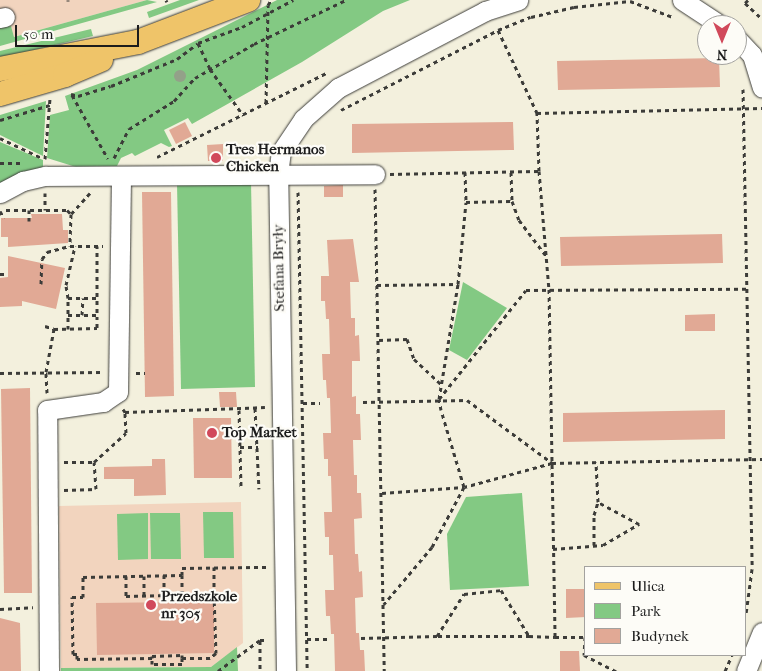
<!DOCTYPE html>
<html>
<head>
<meta charset="utf-8">
<style>
	body { margin:0 }
	#map { position:relative; width:762px; height:671px; overflow:hidden; background:#f3f0dd; font-family:"IM FELL French Canon",serif }
	div>[style] { position:absolute }
	.built>* { inset:0; background:#f2d4be }
	.green>* { inset:0; background:#83c983 }
	.building>* { inset:0; background:#e1a995 }
	.path>* { height:3px; margin-top:-1.5px; transform-origin:0; background:repeating-linear-gradient(90deg,#3c3c39 0 4px,transparent 0 8px) }
	.roads { filter:drop-shadow(0 0 1px #3c3c39) drop-shadow(0 0 1px #3c3c39) }
	.minor>* { height:19px; margin:-9.5px; padding:0 9.5px; transform-origin:9.5px; border-radius:9.5px; background:#fff }
	.major>* { height:24px; margin:-12px; padding:0 12px; transform-origin:12px; border-radius:12px; background:#efc469 }
	.trees>* { width:12px; height:12px; margin:-6px; border-radius:50%; background:#93a189 }
	.dots>* { width:14px; height:14px; translate:-50% -50%; box-sizing:border-box; border:2px solid #fdfcf7; border-radius:50% }
	span { translate:-50% -50%; white-space:nowrap; text-align:center; line-height:1.15; -webkit-text-stroke:4.5px #fdfcf7; paint-order:stroke }
	.poi-label { font-size:15px; color:#1c1c1c; font-weight:700 }
	.left { translate:0 -50%; text-align:left }
	.street-label { font-size:15px; color:#1c1c1c }
	.legend { position:absolute; left:584px; top:566px; width:162px; height:90px; box-sizing:border-box; background:#fdfcf7; border:1px solid #a3a29f; margin:0; padding:6px 9px; list-style:none; font-size:15px; color:#1c1c1c }
	.legend li { display:flex; align-items:center; gap:10px; height:25px }
	.legend b { width:25px; border:1px solid #a3a29f }
	.north { position:absolute; left:697px; top:15px; width:50px; height:50px; box-sizing:border-box; background:#fdfcf7; border:1px solid #a3a29f; border-radius:50%; rotate:180deg; font-size:14px; font-weight:700; line-height:20px; text-align:center; color:#1c1c1c }
	.north::after { content:''; display:block; margin:auto; width:18px; height:22px; background:#d1495b; clip-path:polygon(50% 0,100% 100%,50% 72%,0 100%) }
	.scale { position:absolute; left:15px; top:25px; width:124px; height:22px; box-sizing:border-box; border:2px solid #1c1c1c; border-top:0; padding-left:6px; font-size:15px; line-height:18px; white-space:nowrap; color:#1c1c1c; -webkit-text-stroke:4px #fdfcf7; paint-order:stroke }
</style>
</head>
<body>
<div id="map">
	<div class="built">
		<div style="clip-path:polygon(0 0,147px 0,14px 37px,11px 26px,0 28px)"></div>
		<div style="clip-path:polygon(241px 502px,243px 643px,211px 667px,61px 668px,59px 506px)"></div>
	</div>
	<div class="green">
		<div style="clip-path:polygon(147px 0,157px 2px,0 46px,0 28px,11px 26px,14px 37px)"></div>
		<div style="clip-path:polygon(180px 0,199px 0,149px 18px,147px 12px)"></div>
		<div style="clip-path:polygon(277px 0,410px 0,383px 11px,302px 62px,192px 124px,188px 118px,164px 130px,172px 146px,169px 147px,161px 143px,135px 156px,132px 153px,121px 158px,117px 166px,76px 167px,47px 158px,50px 115px,69px 110px,65px 96px,137px 70px)"></div>
		<div style="clip-path:polygon(91px 29px,93px 36px,0 58px,0 51px)"></div>
		<div style="clip-path:polygon(46px 101px,43px 156px,0 135px,0 115px)"></div>
		<div style="clip-path:polygon(0 142px,43px 160px,43px 170px,0 184px)"></div>
		<div style="clip-path:polygon(251px 182px,255px 387px,181px 389px,177px 183px)"></div>
		<div style="clip-path:polygon(463px 282px,507px 308px,467px 360px,449px 350px)"></div>
		<div style="clip-path:polygon(522px 493px,529px 586px,450px 590px,447px 534px,466px 497px)"></div>
		<div style="clip-path:polygon(203px 512px,233px 512px,234px 558px,204px 558px)"></div>
		<div style="clip-path:polygon(148px 513px,148px 559px,118px 560px,117px 514px)"></div>
		<div style="clip-path:polygon(150px 513px,180px 513px,181px 559px,151px 559px)"></div>
		<div style="clip-path:polygon(237px 647px,238px 671px,61px 671px,61px 668px,211px 667px)"></div>
	</div>
	<div class="building">
		<div style="clip-path:polygon(719px 58px,720px 87px,558px 90px,557px 61px)"></div>
		<div style="clip-path:polygon(185px 122px,192px 136px,176px 144px,169px 130px)"></div>
		<div style="clip-path:polygon(513px 122px,514px 150px,352px 153px,352px 124px)"></div>
		<div style="clip-path:polygon(223px 144px,223px 161px,208px 161px,207px 145px)"></div>
		<div style="clip-path:polygon(343px 185px,343px 197px,324px 197px,324px 186px)"></div>
		<div style="clip-path:polygon(142px 192px,171px 192px,174px 396px,145px 397px)"></div>
		<div style="clip-path:polygon(31px 214px,62px 214px,63px 230px,68px 230px,68px 243px,8px 247px,8px 237px,1px 237px,1px 218px,32px 218px)"></div>
		<div style="clip-path:polygon(722px 234px,723px 263px,561px 266px,560px 237px)"></div>
		<div style="clip-path:polygon(353px 239px,359px 282px,350px 282px,351px 318px,355px 318px,355px 336px,359px 335px,360px 361px,352px 361px,352px 397px,356px 396px,356px 414px,360px 414px,361px 440px,353px 440px,354px 475px,357px 475px,357px 493px,361px 493px,362px 518px,354px 519px,355px 554px,358px 554px,359px 572px,362px 571px,363px 597px,355px 598px,356px 633px,359px 633px,360px 650px,364px 650px,365px 671px,335px 671px,334px 634px,331px 634px,330px 616px,326px 616px,325px 590px,334px 590px,333px 555px,329px 555px,329px 537px,325px 537px,324px 512px,332px 512px,331px 476px,328px 476px,328px 459px,324px 459px,323px 433px,331px 433px,330px 398px,327px 398px,326px 380px,323px 380px,322px 354px,330px 354px,329px 319px,326px 319px,325px 301px,321px 301px,321px 276px,329px 276px,327px 240px)"></div>
		<div style="clip-path:polygon(8px 256px,65px 268px,56px 309px,22px 301px,22px 306px,0 307px,0 278px,8px 277px)"></div>
		<div style="clip-path:polygon(715px 314px,715px 331px,685px 331px,685px 315px)"></div>
		<div style="clip-path:polygon(30px 388px,32px 593px,4px 593px,1px 389px)"></div>
		<div style="clip-path:polygon(219px 392px,236px 392px,237px 407px,220px 407px)"></div>
		<div style="clip-path:polygon(725px 410px,725px 439px,563px 442px,563px 413px)"></div>
		<div style="clip-path:polygon(193px 418px,231px 418px,232px 478px,194px 478px)"></div>
		<div style="clip-path:polygon(152px 459px,165px 459px,166px 495px,134px 496px,134px 479px,104px 479px,104px 467px,152px 466px)"></div>
		<div style="clip-path:polygon(566px 589px,586px 589px,586px 617px,566px 618px)"></div>
		<div style="clip-path:polygon(181px 602px,214px 602px,214px 653px,97px 655px,96px 603px)"></div>
		<div style="clip-path:polygon(0 618px,20px 623px,21px 671px,0 671px)"></div>
		<div style="clip-path:polygon(560px 651px,579px 651px,580px 671px,560px 671px)"></div>
	</div>
	<div class="path">
		<div style="left:68px;top:0;width:1px;rotate:90deg"></div>
		<div style="left:166px;top:0;width:2px;rotate:63deg"></div>
		<div style="left:748px;top:0;width:4px;rotate:135deg"></div>
		<div style="left:745px;top:3px;width:23px;rotate:43deg"></div>
		<div style="left:498px;top:30px;width:92px;rotate:64.8deg"></div>
		<div style="left:198px;top:43px;width:29px;rotate:65deg"></div>
		<div style="left:210px;top:69px;width:57px;rotate:54.3deg"></div>
		<div style="left:743px;top:89px;width:480px;rotate:88.9deg"></div>
		<div style="left:752px;top:569px;width:45px;rotate:97.6deg"></div>
		<div style="left:71px;top:94px;width:7px;rotate:16deg"></div>
		<div style="left:78px;top:96px;width:34px;rotate:-17deg"></div>
		<div style="left:111px;top:86px;width:71px;rotate:-22.2deg"></div>
		<div style="left:177px;top:59px;width:26px;rotate:-37deg"></div>
		<div style="left:198px;top:43px;width:47px;rotate:-20deg"></div>
		<div style="left:242px;top:27px;width:58px;rotate:-27.9deg"></div>
		<div style="left:72px;top:95px;width:73px;rotate:60.6deg"></div>
		<div style="left:266px;top:103px;width:98px;rotate:-88.8deg"></div>
		<div style="left:268px;top:5px;width:6px;rotate:-59deg"></div>
		<div style="left:341px;top:110px;width:176px;rotate:-27deg"></div>
		<div style="left:498px;top:30px;width:35px;rotate:-22deg"></div>
		<div style="left:531px;top:17px;width:44px;rotate:-13.1deg"></div>
		<div style="left:574px;top:7px;width:56px;rotate:-6.1deg"></div>
		<div style="left:630px;top:1px;width:46px;rotate:20.4deg"></div>
		<div style="left:0;top:120px;width:52px;rotate:-16.7deg"></div>
		<div style="left:0;top:138px;width:47px;rotate:25.5deg"></div>
		<div style="left:157px;top:157px;width:191px;rotate:-26.4deg"></div>
		<div style="left:114px;top:158px;width:33px;rotate:-63deg"></div>
		<div style="left:129px;top:129px;width:53px;rotate:-31.9deg"></div>
		<div style="left:174px;top:101px;width:31px;rotate:-48deg"></div>
		<div style="left:195px;top:78px;width:68px;rotate:-30deg"></div>
		<div style="left:254px;top:44px;width:102px;rotate:-25.6deg"></div>
		<div style="left:45px;top:159px;width:61px;rotate:-85.3deg"></div>
		<div style="left:0;top:163px;width:20px"></div>
		<div style="left:539px;top:171px;width:118px;rotate:85.2deg"></div>
		<div style="left:549px;top:289px;width:348px;rotate:89deg"></div>
		<div style="left:555px;top:637px;width:31px"></div>
		<div style="left:465px;top:172px;width:30px;rotate:88deg"></div>
		<div style="left:511px;top:172px;width:29px;rotate:88deg"></div>
		<div style="left:390px;top:174px;width:149px;rotate:-1.2deg"></div>
		<div style="left:539px;top:171px;width:58px;rotate:-92deg"></div>
		<div style="left:537px;top:113px;width:225px;rotate:-1.3deg"></div>
		<div style="left:375px;top:189px;width:482px;rotate:88.9deg"></div>
		<div style="left:298px;top:192px;width:479px;rotate:88.9deg"></div>
		<div style="left:45px;top:193px;width:17px;rotate:90deg"></div>
		<div style="left:90px;top:193px;width:28px;rotate:132deg"></div>
		<div style="left:71px;top:214px;width:32px;rotate:92deg"></div>
		<div style="left:70px;top:246px;width:33px"></div>
		<div style="left:6px;top:210px;width:61px"></div>
		<div style="left:67px;top:210px;width:6px;rotate:45deg"></div>
		<div style="left:29px;top:210px;width:11px;rotate:90deg"></div>
		<div style="left:0;top:211px;width:8px;rotate:60deg"></div>
		<div style="left:0;top:274px;width:8px"></div>
		<div style="left:41px;top:284px;width:25px;rotate:-88deg"></div>
		<div style="left:42px;top:259px;width:9px;rotate:-54deg"></div>
		<div style="left:47px;top:252px;width:24px;rotate:-15deg"></div>
		<div style="left:377px;top:285px;width:81px;rotate:-0.7deg"></div>
		<div style="left:68px;top:298px;width:13px;rotate:-99deg"></div>
		<div style="left:66px;top:285px;width:40px;rotate:-77deg"></div>
		<div style="left:68px;top:315px;width:29px"></div>
		<div style="left:82px;top:315px;width:17px;rotate:-87deg"></div>
		<div style="left:45px;top:326px;width:9px;rotate:18deg"></div>
		<div style="left:68px;top:329px;width:31px;rotate:-90deg"></div>
		<div style="left:68px;top:298px;width:29px"></div>
		<div style="left:379px;top:340px;width:28px;rotate:-2deg"></div>
		<div style="left:407px;top:339px;width:21px;rotate:71deg"></div>
		<div style="left:414px;top:359px;width:37px;rotate:43deg"></div>
		<div style="left:0;top:373px;width:102px;rotate:-0.6deg"></div>
		<div style="left:136px;top:373px;width:9px"></div>
		<div style="left:47px;top:393px;width:21px;rotate:-93deg"></div>
		<div style="left:46px;top:372px;width:44px;rotate:-79.5deg"></div>
		<div style="left:54px;top:329px;width:43px;rotate:-1.3deg"></div>
		<div style="left:97px;top:328px;width:82px;rotate:-90deg"></div>
		<div style="left:439px;top:399px;width:117px;rotate:-80.6deg"></div>
		<div style="left:458px;top:284px;width:82px;rotate:-84.4deg"></div>
		<div style="left:466px;top:202px;width:46px;rotate:-1.2deg"></div>
		<div style="left:512px;top:201px;width:20px;rotate:70deg"></div>
		<div style="left:519px;top:220px;width:46px;rotate:52.9deg"></div>
		<div style="left:363px;top:402px;width:104px;rotate:-1.1deg"></div>
		<div style="left:467px;top:400px;width:106px;rotate:36.5deg"></div>
		<div style="left:552px;top:463px;width:210px;rotate:-1.1deg"></div>
		<div style="left:303px;top:403px;width:17px"></div>
		<div style="left:255px;top:408px;width:81px;rotate:87.2deg"></div>
		<div style="left:123px;top:409px;width:4px;rotate:56deg"></div>
		<div style="left:125px;top:412px;width:140px;rotate:-2deg"></div>
		<div style="left:239px;top:410px;width:79px;rotate:88.5deg"></div>
		<div style="left:240px;top:447px;width:18px"></div>
		<div style="left:64px;top:462px;width:30px"></div>
		<div style="left:94px;top:462px;width:43px;rotate:-42.2deg"></div>
		<div style="left:126px;top:433px;width:21px;rotate:-93deg"></div>
		<div style="left:552px;top:463px;width:91px;rotate:164.7deg"></div>
		<div style="left:464px;top:487px;width:80px;rotate:-106.6deg"></div>
		<div style="left:441px;top:410px;width:11px;rotate:-100deg"></div>
		<div style="left:439px;top:399px;width:139px;rotate:-51.4deg"></div>
		<div style="left:526px;top:290px;width:221px;rotate:-0.3deg"></div>
		<div style="left:64px;top:490px;width:32px;rotate:-2deg"></div>
		<div style="left:96px;top:489px;width:27px;rotate:-94deg"></div>
		<div style="left:382px;top:493px;width:82px;rotate:-4.2deg"></div>
		<div style="left:464px;top:487px;width:68px;rotate:118.1deg"></div>
		<div style="left:432px;top:547px;width:75px;rotate:130.1deg"></div>
		<div style="left:594px;top:545px;width:30px;rotate:-90deg"></div>
		<div style="left:594px;top:515px;width:14px;rotate:-73deg"></div>
		<div style="left:553px;top:549px;width:50px;rotate:-4.6deg"></div>
		<div style="left:603px;top:545px;width:42px;rotate:-30.3deg"></div>
		<div style="left:639px;top:524px;width:47px;rotate:-151.8deg"></div>
		<div style="left:598px;top:502px;width:40px;rotate:-92.9deg"></div>
		<div style="left:164px;top:575px;width:20px;rotate:90deg"></div>
		<div style="left:182px;top:575px;width:19px;rotate:90deg"></div>
		<div style="left:126px;top:576px;width:20px;rotate:90deg"></div>
		<div style="left:126px;top:596px;width:88px;rotate:-1.3deg"></div>
		<div style="left:214px;top:594px;width:27px;rotate:-90deg"></div>
		<div style="left:144px;top:576px;width:19px;rotate:90deg"></div>
		<div style="left:214px;top:594px;width:59px;rotate:88.1deg"></div>
		<div style="left:216px;top:653px;width:8px;rotate:140deg"></div>
		<div style="left:210px;top:658px;width:28px;rotate:180deg"></div>
		<div style="left:182px;top:658px;width:6px;rotate:90deg"></div>
		<div style="left:182px;top:664px;width:30px;rotate:180deg"></div>
		<div style="left:152px;top:664px;width:6px;rotate:-90deg"></div>
		<div style="left:152px;top:658px;width:75px;rotate:179.2deg"></div>
		<div style="left:77px;top:659px;width:5px;rotate:-90deg"></div>
		<div style="left:77px;top:654px;width:4px;rotate:180deg"></div>
		<div style="left:73px;top:654px;width:57px;rotate:-91deg"></div>
		<div style="left:72px;top:597px;width:11px"></div>
		<div style="left:83px;top:597px;width:20px;rotate:-90deg"></div>
		<div style="left:83px;top:577px;width:99px;rotate:-1.2deg"></div>
		<div style="left:182px;top:575px;width:7px;rotate:-90deg"></div>
		<div style="left:182px;top:568px;width:87px;rotate:-0.7deg"></div>
		<div style="left:0;top:609px;width:33px;rotate:-3deg"></div>
		<div style="left:438px;top:636px;width:91px"></div>
		<div style="left:585px;top:637px;width:18px;rotate:93deg"></div>
		<div style="left:584px;top:655px;width:36px;rotate:27deg"></div>
		<div style="left:361px;top:638px;width:76px;rotate:-1.5deg"></div>
		<div style="left:437px;top:636px;width:50px;rotate:-57.3deg"></div>
		<div style="left:464px;top:594px;width:37px;rotate:-6deg"></div>
		<div style="left:501px;top:590px;width:54px;rotate:58.7deg"></div>
		<div style="left:529px;top:636px;width:26px;rotate:2deg"></div>
		<div style="left:307px;top:639px;width:22px"></div>
		<div style="left:260px;top:641px;width:30px;rotate:90deg"></div>
		<div style="left:152px;top:658px;width:2px;rotate:-90deg"></div>
		<div style="left:152px;top:656px;width:30px;rotate:-2deg"></div>
		<div style="left:182px;top:655px;width:3px;rotate:90deg"></div>
		<div style="left:218px;top:671px;width:52px;rotate:-36.4deg"></div>
		<div style="left:260px;top:640px;width:8px"></div>
		<div style="left:725px;top:671px;width:17px;rotate:-66deg"></div>
	</div>
	<div class="roads">
		<div class="minor">
			<div style="left:682px;top:0;width:45px;rotate:33.3deg"></div>
			<div style="left:0;top:18px;width:5px;rotate:-11deg"></div>
			<div style="left:737px;top:39px;width:22px;rotate:47deg"></div>
			<div style="left:752px;top:55px;width:34px;rotate:73deg"></div>
			<div style="left:0;top:193px;width:26px;rotate:-28deg"></div>
			<div style="left:23px;top:181px;width:23px;rotate:-13deg"></div>
			<div style="left:45px;top:176px;width:330px;rotate:-0.3deg"></div>
			<div style="left:49px;top:671px;width:261px;rotate:-90.4deg"></div>
			<div style="left:47px;top:410px;width:57px;rotate:-8.1deg"></div>
			<div style="left:103px;top:402px;width:18px;rotate:-34deg"></div>
			<div style="left:118px;top:392px;width:216px;rotate:-89.2deg"></div>
			<div style="left:286px;top:671px;width:496px;rotate:-90.9deg"></div>
			<div style="left:278px;top:175px;width:23px;rotate:-83deg"></div>
			<div style="left:281px;top:152px;width:40px;rotate:-56deg"></div>
			<div style="left:303px;top:119px;width:47px;rotate:-41.5deg"></div>
			<div style="left:338px;top:88px;width:166px;rotate:-27.6deg"></div>
			<div style="left:485px;top:11px;width:35px;rotate:-18deg"></div>
			<div style="left:746px;top:671px;width:42px;rotate:-67.7deg"></div>
		</div>
		<div class="major">
			<div style="left:0;top:69px;width:141px;rotate:-11.1deg"></div>
			<div style="left:138px;top:42px;width:118px;rotate:-20.9deg"></div>
			<div style="left:0;top:94px;width:68px;rotate:-16.3deg"></div>
			<div style="left:65px;top:75px;width:39px;rotate:-23deg"></div>
		</div>
	</div>
	<div class="trees">
		<div style="left:180px;top:76px"></div>
	</div>
	<div class="dots">
		<div style="left:216px;top:158px;background:#d1495b"></div>
		<div style="left:212px;top:433px;background:#d1495b"></div>
		<div style="left:151px;top:605px;background:#d1495b"></div>
	</div>
	<div class="poi-label">
		<span class="left" style="left:226px;top:158px">Tres Hermanos<br>Chicken</span>
		<span class="left" style="left:222px;top:433px">Top Market</span>
		<span class="left" style="left:161px;top:605px">Przedszkole<br>nr 305</span>
	</div>
	<div class="street-label">
		<span style="left:279px;top:268px;rotate:-91deg">Stefana Bryły</span>
	</div>
	<ul class="legend">
	<li><b style="height:6px;background:#efc469"></b>Ulica</li>
	<li><b style="height:14px;background:#83c983"></b>Park</li>
	<li><b style="height:14px;background:#e1a995"></b>Budynek</li>
	</ul>
	<div class="north">N</div>
	<div class="scale">50 m</div>
</div>
</body>
</html>
